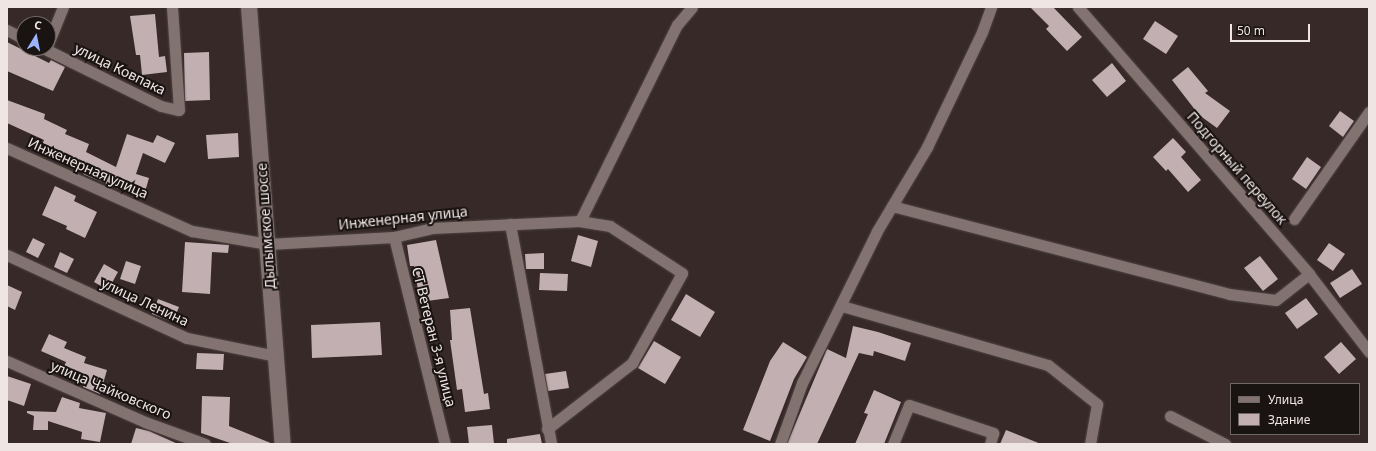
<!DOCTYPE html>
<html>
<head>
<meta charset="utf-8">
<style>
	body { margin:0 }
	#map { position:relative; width:1376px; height:451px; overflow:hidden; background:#362927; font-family:"Noto Sans",sans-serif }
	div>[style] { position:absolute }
	.building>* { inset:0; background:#c1afb2 }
	.roads { filter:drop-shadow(0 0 1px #4f4543) drop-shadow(0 0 1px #4f4543) }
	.street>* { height:11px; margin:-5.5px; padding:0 5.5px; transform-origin:5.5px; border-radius:5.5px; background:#837370 }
	.secondary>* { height:16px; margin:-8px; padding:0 8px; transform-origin:8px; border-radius:8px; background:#837370 }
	span { translate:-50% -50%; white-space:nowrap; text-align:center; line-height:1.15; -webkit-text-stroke:4px #191312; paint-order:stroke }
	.street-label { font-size:14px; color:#efe6e4 }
	.frame { position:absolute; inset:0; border:8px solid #efe6e4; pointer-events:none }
	.legend { position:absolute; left:1230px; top:383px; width:130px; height:52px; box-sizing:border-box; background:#191312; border:1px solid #6f6766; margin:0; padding:5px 7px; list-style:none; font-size:12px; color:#efe6e4 }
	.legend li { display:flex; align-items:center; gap:8px; height:20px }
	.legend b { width:20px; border:1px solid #6f6766 }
	.north { position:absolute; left:16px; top:16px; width:40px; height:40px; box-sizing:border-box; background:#191312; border:1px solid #6f6766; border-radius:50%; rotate:10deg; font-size:11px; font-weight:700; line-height:16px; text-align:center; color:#efe6e4 }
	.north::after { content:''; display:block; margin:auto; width:14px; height:18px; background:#9bb4fd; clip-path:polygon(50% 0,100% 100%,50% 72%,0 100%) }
	.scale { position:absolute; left:1230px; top:24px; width:80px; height:18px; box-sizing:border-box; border:2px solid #efe6e4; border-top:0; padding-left:5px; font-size:12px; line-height:14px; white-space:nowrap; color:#efe6e4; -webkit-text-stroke:3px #191312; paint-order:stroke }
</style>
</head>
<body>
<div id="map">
	<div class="building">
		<div style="clip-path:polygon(1030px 7px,1053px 7px,1082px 37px,1067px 51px,1046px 29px,1049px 26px)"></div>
		<div style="clip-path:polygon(155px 14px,159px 57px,165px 56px,167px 72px,142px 75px,140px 55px,136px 55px,130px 16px)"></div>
		<div style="clip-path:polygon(1155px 21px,1178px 36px,1166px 54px,1143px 39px)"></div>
		<div style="clip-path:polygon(7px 42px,49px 63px,51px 60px,65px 67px,53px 91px,7px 71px)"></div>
		<div style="clip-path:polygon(209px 52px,210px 100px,185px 101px,184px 53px)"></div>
		<div style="clip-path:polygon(1112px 63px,1126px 81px,1107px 97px,1092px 80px)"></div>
		<div style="clip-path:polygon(1188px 67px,1208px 91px,1205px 93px,1230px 111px,1217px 128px,1199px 115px,1172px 80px)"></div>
		<div style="clip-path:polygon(7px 100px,45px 114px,44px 119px,67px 130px,65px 134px,89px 144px,86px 152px,116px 167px,127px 134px,153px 143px,157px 135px,175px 143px,165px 163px,143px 153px,136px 174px,149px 178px,143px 199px,83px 174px,87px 166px,42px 145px,44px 140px,7px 123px)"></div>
		<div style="clip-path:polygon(1340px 111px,1354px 121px,1343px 137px,1329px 126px)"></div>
		<div style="clip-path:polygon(238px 133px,239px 157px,208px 159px,206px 135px)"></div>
		<div style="clip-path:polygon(1173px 138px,1186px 152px,1181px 157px,1201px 180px,1188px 192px,1168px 169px,1166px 171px,1153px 157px)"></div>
		<div style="clip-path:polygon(1307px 157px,1321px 167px,1306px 189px,1292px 179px)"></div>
		<div style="clip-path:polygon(55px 186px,76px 196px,74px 201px,97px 212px,85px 238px,66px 229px,67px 226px,42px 215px)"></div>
		<div style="clip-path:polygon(578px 235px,598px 241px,591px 267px,571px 261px)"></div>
		<div style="clip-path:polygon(33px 238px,45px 244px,38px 258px,26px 252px)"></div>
		<div style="clip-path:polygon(436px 240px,449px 298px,420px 302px,414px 266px,410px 266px,407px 245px)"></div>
		<div style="clip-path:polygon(185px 242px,229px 245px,228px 253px,212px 252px,210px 294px,182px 292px)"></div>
		<div style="clip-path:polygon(1329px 243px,1345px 254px,1333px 271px,1317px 260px)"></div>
		<div style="clip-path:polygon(60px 252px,74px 259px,67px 273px,54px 267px)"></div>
		<div style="clip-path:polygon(544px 253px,544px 269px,526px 269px,525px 254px)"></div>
		<div style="clip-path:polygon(1260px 256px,1278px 279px,1263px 291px,1244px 268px)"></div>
		<div style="clip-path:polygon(126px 261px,141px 266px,135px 284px,120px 279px)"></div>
		<div style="clip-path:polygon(104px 264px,118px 272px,108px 290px,94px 282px)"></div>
		<div style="clip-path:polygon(1352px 269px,1362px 284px,1340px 298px,1330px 283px)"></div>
		<div style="clip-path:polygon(540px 273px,568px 274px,567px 291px,539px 290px)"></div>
		<div style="clip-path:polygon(7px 285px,22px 292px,15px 310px,7px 306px)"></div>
		<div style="clip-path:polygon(686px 294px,715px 312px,700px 337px,671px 320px)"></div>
		<div style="clip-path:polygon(1306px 298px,1318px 314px,1297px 329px,1285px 313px)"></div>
		<div style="clip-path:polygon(158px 299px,179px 307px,173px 322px,152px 314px)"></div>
		<div style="clip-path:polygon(470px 308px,484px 394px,488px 393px,490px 409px,465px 412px,462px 389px,457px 390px,450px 340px,452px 340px,450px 310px)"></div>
		<div style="clip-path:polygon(380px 322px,382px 355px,312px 358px,311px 325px)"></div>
		<div style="clip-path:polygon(853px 326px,878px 332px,911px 343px,905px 361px,874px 351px,873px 356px,859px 353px,817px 444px,787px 444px,827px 349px,846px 358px)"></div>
		<div style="clip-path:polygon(49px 334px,67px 342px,64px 348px,86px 357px,84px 363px,107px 370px,100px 394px,83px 387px,86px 377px,63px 369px,66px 362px,41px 351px)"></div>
		<div style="clip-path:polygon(654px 341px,681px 357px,665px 384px,638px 368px)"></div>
		<div style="clip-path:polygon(783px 342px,807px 357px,794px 379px,770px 441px,743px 430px,770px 361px)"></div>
		<div style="clip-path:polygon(1341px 342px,1356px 359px,1339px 374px,1324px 357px)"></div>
		<div style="clip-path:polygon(197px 353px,224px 354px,223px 370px,196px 369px)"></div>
		<div style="clip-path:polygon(566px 371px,569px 388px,548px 391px,545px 374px)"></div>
		<div style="clip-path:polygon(7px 376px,31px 384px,24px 406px,7px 400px)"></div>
		<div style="clip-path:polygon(874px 390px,901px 402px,884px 444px,855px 444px,868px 414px,864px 413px)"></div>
		<div style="clip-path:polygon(202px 396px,230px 397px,229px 426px,273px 444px,233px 444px,201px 433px)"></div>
		<div style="clip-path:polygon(62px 397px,80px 403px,79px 408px,106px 413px,100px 442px,81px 439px,82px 432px,48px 421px,48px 430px,33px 430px,34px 416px,27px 413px,27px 411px,56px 412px)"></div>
		<div style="clip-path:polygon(492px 425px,494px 444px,469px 444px,467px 427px)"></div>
		<div style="clip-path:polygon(136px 428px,149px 431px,178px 444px,131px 444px)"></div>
		<div style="clip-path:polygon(1006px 430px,1041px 444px,1000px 444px)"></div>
		<div style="clip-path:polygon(540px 434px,542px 444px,507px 444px,507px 439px)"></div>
	</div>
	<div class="roads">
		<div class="street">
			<div style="left:1078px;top:7px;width:353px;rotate:49.1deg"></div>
			<div style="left:1309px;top:274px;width:98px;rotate:52.4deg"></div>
			<div style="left:7px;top:30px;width:19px;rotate:28deg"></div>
			<div style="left:48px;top:44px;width:40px;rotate:-68deg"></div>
			<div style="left:43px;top:48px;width:131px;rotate:26.2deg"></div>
			<div style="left:161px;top:106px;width:18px;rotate:13deg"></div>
			<div style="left:179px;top:110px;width:103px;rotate:-93.9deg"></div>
			<div style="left:7px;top:148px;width:203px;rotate:24.2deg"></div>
			<div style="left:192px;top:231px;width:77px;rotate:9.7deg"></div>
			<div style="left:268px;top:244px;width:126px;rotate:-3.2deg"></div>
			<div style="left:394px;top:237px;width:39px;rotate:-13deg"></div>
			<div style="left:432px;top:228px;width:148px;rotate:-2.7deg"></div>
			<div style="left:580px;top:221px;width:219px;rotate:-63.7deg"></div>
			<div style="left:677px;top:25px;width:23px;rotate:-50deg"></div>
			<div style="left:892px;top:206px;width:348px;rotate:14.6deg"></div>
			<div style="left:1229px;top:294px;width:47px;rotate:7.3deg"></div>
			<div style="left:1276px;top:300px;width:42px;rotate:-38.2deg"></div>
			<div style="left:1294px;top:219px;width:131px;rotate:-55deg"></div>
			<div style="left:510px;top:224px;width:224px;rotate:79.4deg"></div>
			<div style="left:394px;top:237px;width:213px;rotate:76.2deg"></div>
			<div style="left:7px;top:255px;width:198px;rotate:24.8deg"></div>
			<div style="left:187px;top:338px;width:91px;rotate:11.4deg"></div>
			<div style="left:842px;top:306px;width:214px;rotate:16deg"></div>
			<div style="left:1048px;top:365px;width:63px;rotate:38.5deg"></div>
			<div style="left:1097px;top:404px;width:41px;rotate:99.9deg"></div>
			<div style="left:7px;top:361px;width:151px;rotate:23.8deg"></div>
			<div style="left:145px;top:422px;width:64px;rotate:20.1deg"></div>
			<div style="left:1170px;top:416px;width:62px;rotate:27deg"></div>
			<div style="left:547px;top:429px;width:108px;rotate:-37.8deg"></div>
			<div style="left:632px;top:363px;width:103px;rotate:-60.9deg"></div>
			<div style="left:682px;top:273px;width:86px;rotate:-146.9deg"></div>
			<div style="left:610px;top:226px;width:30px;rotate:-171deg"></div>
			<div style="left:780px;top:444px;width:65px;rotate:-70.2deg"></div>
			<div style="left:802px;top:383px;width:169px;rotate:-63.7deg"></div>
			<div style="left:877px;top:231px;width:98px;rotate:-59.2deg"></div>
			<div style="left:927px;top:147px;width:127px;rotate:-64.4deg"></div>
			<div style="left:982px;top:32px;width:27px;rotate:-70deg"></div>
			<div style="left:893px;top:444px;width:42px;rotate:-67.7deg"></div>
			<div style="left:909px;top:405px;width:89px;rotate:18.4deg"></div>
			<div style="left:993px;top:433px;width:11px;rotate:105deg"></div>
		</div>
		<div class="secondary">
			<div style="left:249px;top:7px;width:438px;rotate:85.6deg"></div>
		</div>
	</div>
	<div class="street-label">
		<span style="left:120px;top:69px;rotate:26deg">улица Ковпака</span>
		<span style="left:88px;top:168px;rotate:24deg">Инженерная улица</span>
		<span style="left:1237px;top:168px;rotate:49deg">Подгорный переулок</span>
		<span style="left:403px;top:218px;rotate:-6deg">Инженерная улица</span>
		<span style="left:266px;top:226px;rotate:-94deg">Дылымское шоссе</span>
		<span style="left:145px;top:302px;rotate:25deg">улица Ленина</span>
		<span style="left:434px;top:337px;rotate:76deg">СТ Ветеран 3-я улица</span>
		<span style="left:111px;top:390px;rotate:23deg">улица Чайковского</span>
	</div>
	<div class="frame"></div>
	<ul class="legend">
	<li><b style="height:5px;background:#837370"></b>Улица</li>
	<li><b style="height:11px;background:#c1afb2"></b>Здание</li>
	</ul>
	<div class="north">С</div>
	<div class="scale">50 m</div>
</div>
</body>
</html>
